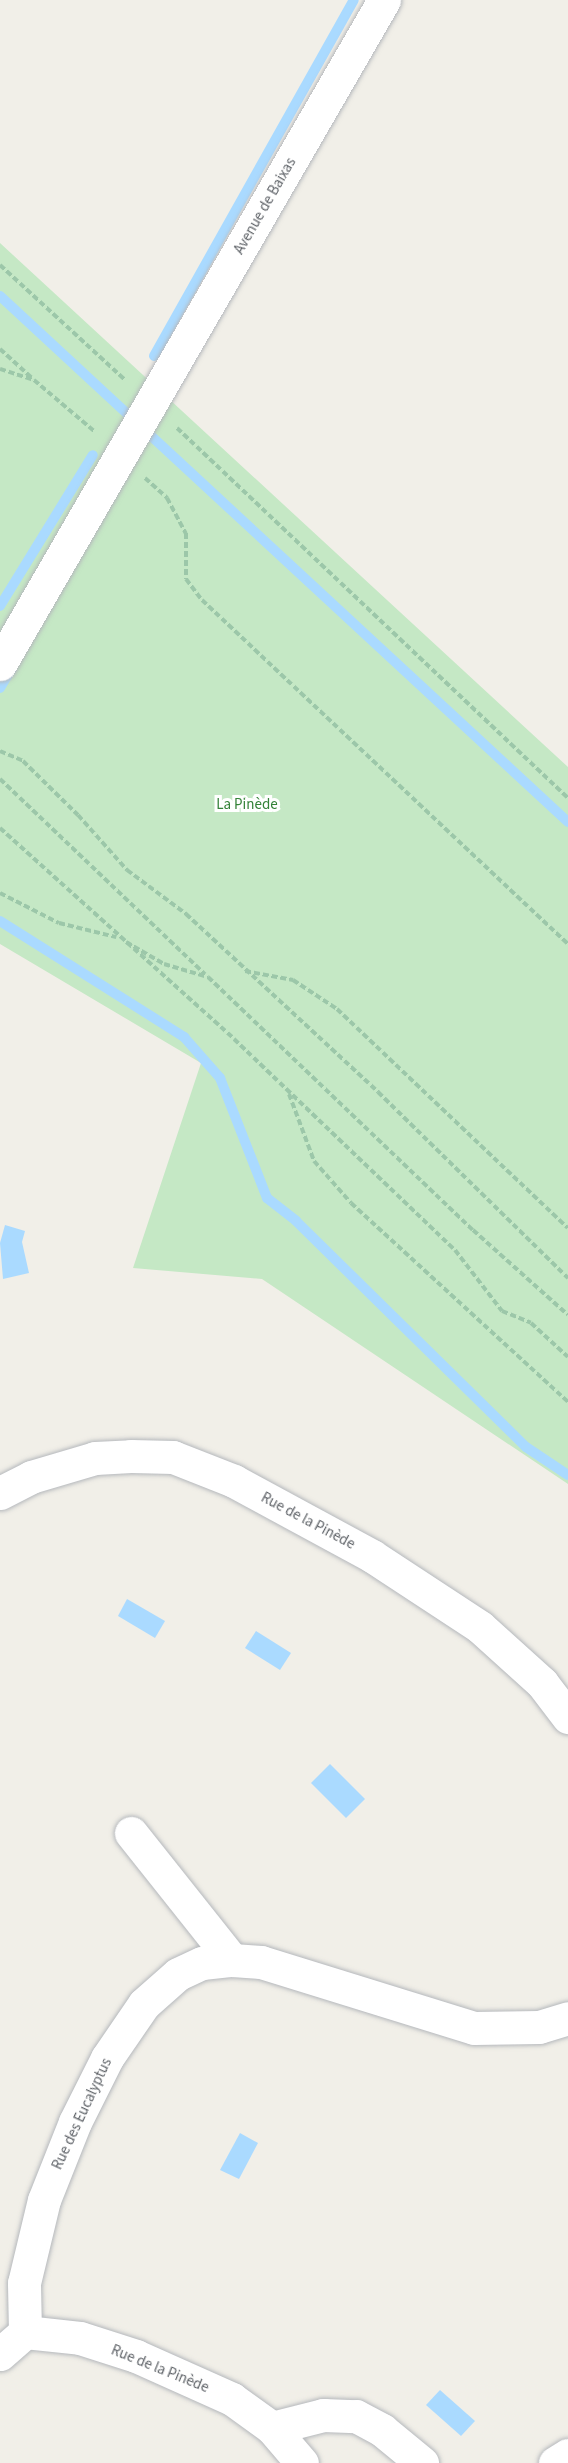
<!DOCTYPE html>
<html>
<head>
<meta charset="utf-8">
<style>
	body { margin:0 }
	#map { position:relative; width:568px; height:2463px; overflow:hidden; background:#f1efe8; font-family:"Source Sans 3",sans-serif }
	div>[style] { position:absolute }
	.green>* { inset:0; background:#c5e8c5 }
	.water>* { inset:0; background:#aadaff }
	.stream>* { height:10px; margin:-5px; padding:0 5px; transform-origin:5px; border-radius:5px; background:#aadaff }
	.path>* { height:4px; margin-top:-2px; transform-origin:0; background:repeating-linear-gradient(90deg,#9cc7a9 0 6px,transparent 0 9px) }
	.roads { filter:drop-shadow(0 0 2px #b5b8bc) drop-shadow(0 0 2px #b5b8bc) }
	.minor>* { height:33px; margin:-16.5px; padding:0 16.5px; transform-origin:16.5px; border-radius:16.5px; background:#fff }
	span { translate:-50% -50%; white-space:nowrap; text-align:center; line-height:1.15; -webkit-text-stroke:6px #fff; paint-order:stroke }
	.street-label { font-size:15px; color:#5f6368 }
	.park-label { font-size:15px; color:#348238 }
</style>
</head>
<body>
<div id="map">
	<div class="green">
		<div style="clip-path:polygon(0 243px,568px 767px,568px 1484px,262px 1279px,133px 1268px,201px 1063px,0 944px)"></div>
	</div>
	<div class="water">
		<div style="clip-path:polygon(5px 1225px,25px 1231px,22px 1242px,29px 1273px,3px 1279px,0 1243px)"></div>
		<div style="clip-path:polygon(127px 1599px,165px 1621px,155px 1638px,118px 1616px)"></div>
		<div style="clip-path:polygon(256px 1631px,291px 1653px,280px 1670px,245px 1648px)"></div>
		<div style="clip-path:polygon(330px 1764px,365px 1799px,346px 1818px,311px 1783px)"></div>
		<div style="clip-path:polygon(240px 2133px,258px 2143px,239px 2179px,220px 2170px)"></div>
		<div style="clip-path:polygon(440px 2390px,475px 2421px,461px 2436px,426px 2405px)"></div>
	</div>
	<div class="stream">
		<div style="left:0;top:296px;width:774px;rotate:42.8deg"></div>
		<div style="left:154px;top:356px;width:408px;rotate:-60.7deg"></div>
		<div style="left:0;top:606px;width:177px;rotate:-58.4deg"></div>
		<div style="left:0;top:688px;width:23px;rotate:-59deg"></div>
		<div style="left:0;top:921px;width:218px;rotate:32.2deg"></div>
		<div style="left:184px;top:1037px;width:55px;rotate:48.7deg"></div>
		<div style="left:220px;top:1078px;width:129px;rotate:68.6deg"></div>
		<div style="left:267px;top:1198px;width:37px;rotate:38deg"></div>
		<div style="left:296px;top:1221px;width:322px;rotate:44.5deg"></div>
		<div style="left:526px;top:1447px;width:50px;rotate:33.7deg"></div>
	</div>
	<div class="path">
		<div style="left:0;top:265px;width:170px;rotate:42.6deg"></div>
		<div style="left:0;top:349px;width:45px;rotate:42.3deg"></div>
		<div style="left:0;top:369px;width:36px;rotate:18deg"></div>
		<div style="left:34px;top:380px;width:80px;rotate:40.4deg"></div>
		<div style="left:177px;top:428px;width:538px;rotate:43.42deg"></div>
		<div style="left:145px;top:478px;width:30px;rotate:42deg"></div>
		<div style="left:167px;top:498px;width:40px;rotate:62deg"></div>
		<div style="left:186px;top:533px;width:46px;rotate:90deg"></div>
		<div style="left:186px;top:579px;width:26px;rotate:53deg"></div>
		<div style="left:202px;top:600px;width:502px;rotate:43.23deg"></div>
		<div style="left:0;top:751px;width:25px;rotate:23deg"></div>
		<div style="left:23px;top:761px;width:77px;rotate:44.5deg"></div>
		<div style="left:78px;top:815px;width:74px;rotate:48.3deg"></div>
		<div style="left:127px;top:870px;width:74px;rotate:36.7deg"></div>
		<div style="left:186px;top:914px;width:262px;rotate:42.8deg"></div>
		<div style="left:378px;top:1092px;width:266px;rotate:44.4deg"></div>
		<div style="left:0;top:779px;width:283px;rotate:43.6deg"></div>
		<div style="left:0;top:828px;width:315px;rotate:42deg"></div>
		<div style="left:234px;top:1039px;width:306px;rotate:43.7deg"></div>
		<div style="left:455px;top:1250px;width:77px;rotate:52.4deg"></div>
		<div style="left:502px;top:1311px;width:31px;rotate:22deg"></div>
		<div style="left:531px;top:1323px;width:50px;rotate:42.6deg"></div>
		<div style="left:0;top:893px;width:66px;rotate:27deg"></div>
		<div style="left:59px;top:923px;width:59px;rotate:13.8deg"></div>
		<div style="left:126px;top:942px;width:44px;rotate:30.1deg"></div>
		<div style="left:164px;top:964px;width:46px;rotate:16.5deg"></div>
		<div style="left:208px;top:977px;width:366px;rotate:43.7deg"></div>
		<div style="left:473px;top:1230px;width:127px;rotate:41.8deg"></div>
		<div style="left:245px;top:971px;width:49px;rotate:10.6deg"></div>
		<div style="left:293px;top:980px;width:53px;rotate:33.4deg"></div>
		<div style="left:337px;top:1009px;width:318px;rotate:43.5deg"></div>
		<div style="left:289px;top:1094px;width:72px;rotate:69.5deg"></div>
		<div style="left:314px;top:1161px;width:56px;rotate:48.6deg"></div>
		<div style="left:351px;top:1203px;width:294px;rotate:42.5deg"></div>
	</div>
	<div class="roads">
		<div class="minor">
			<div style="left:0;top:664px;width:767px;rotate:-59.96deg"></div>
			<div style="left:0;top:1493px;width:35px;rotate:-27deg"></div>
			<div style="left:31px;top:1477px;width:67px;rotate:-16.5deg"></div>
			<div style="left:95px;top:1458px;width:36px;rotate:-3deg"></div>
			<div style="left:131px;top:1456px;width:42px;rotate:1.4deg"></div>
			<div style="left:173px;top:1457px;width:66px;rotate:21.5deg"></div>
			<div style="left:234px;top:1481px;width:157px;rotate:28.5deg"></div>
			<div style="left:372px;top:1556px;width:129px;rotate:33.3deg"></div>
			<div style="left:480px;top:1627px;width:84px;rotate:42.1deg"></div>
			<div style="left:542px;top:1683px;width:43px;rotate:52.6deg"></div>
			<div style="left:131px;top:1833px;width:162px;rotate:51.5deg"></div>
			<div style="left:25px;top:2332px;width:49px;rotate:-91.2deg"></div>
			<div style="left:24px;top:2283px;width:85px;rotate:-76.5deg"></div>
			<div style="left:44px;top:2200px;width:84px;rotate:-68.3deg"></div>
			<div style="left:75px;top:2122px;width:72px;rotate:-63.4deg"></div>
			<div style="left:107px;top:2058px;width:65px;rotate:-55.6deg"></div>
			<div style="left:144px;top:2004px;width:45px;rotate:-41.4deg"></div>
			<div style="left:178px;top:1974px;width:26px;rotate:-25deg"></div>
			<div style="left:202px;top:1963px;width:30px;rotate:-6deg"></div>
			<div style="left:232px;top:1960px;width:29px;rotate:4deg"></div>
			<div style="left:261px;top:1962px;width:223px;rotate:17.2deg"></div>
			<div style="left:474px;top:2028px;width:65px;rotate:-0.9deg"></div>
			<div style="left:539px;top:2027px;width:30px;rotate:-17deg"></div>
			<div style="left:0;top:2354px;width:33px;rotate:-41deg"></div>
			<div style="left:25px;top:2332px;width:55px;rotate:6.2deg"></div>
			<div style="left:80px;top:2338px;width:59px;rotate:17.8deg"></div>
			<div style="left:136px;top:2356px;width:105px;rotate:24.1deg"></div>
			<div style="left:232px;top:2399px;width:49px;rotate:35.9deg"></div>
			<div style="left:272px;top:2428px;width:46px;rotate:49.4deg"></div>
			<div style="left:272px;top:2428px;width:53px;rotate:-14.3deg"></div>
			<div style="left:323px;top:2415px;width:33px;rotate:2deg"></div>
			<div style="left:356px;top:2416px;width:30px;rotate:28deg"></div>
			<div style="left:382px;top:2430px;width:52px;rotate:39.5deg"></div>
			<div style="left:555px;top:2463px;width:15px;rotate:-32deg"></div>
		</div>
	</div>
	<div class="street-label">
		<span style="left:265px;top:206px;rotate:-60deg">Avenue de Baixas</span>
		<span style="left:308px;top:1521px;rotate:28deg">Rue de la Pinède</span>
		<span style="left:82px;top:2114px;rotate:-65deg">Rue des Eucalyptus</span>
		<span style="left:160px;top:2369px;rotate:22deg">Rue de la Pinède</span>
	</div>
	<div class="park-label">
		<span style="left:247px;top:805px">La Pinède</span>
	</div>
</div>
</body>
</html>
